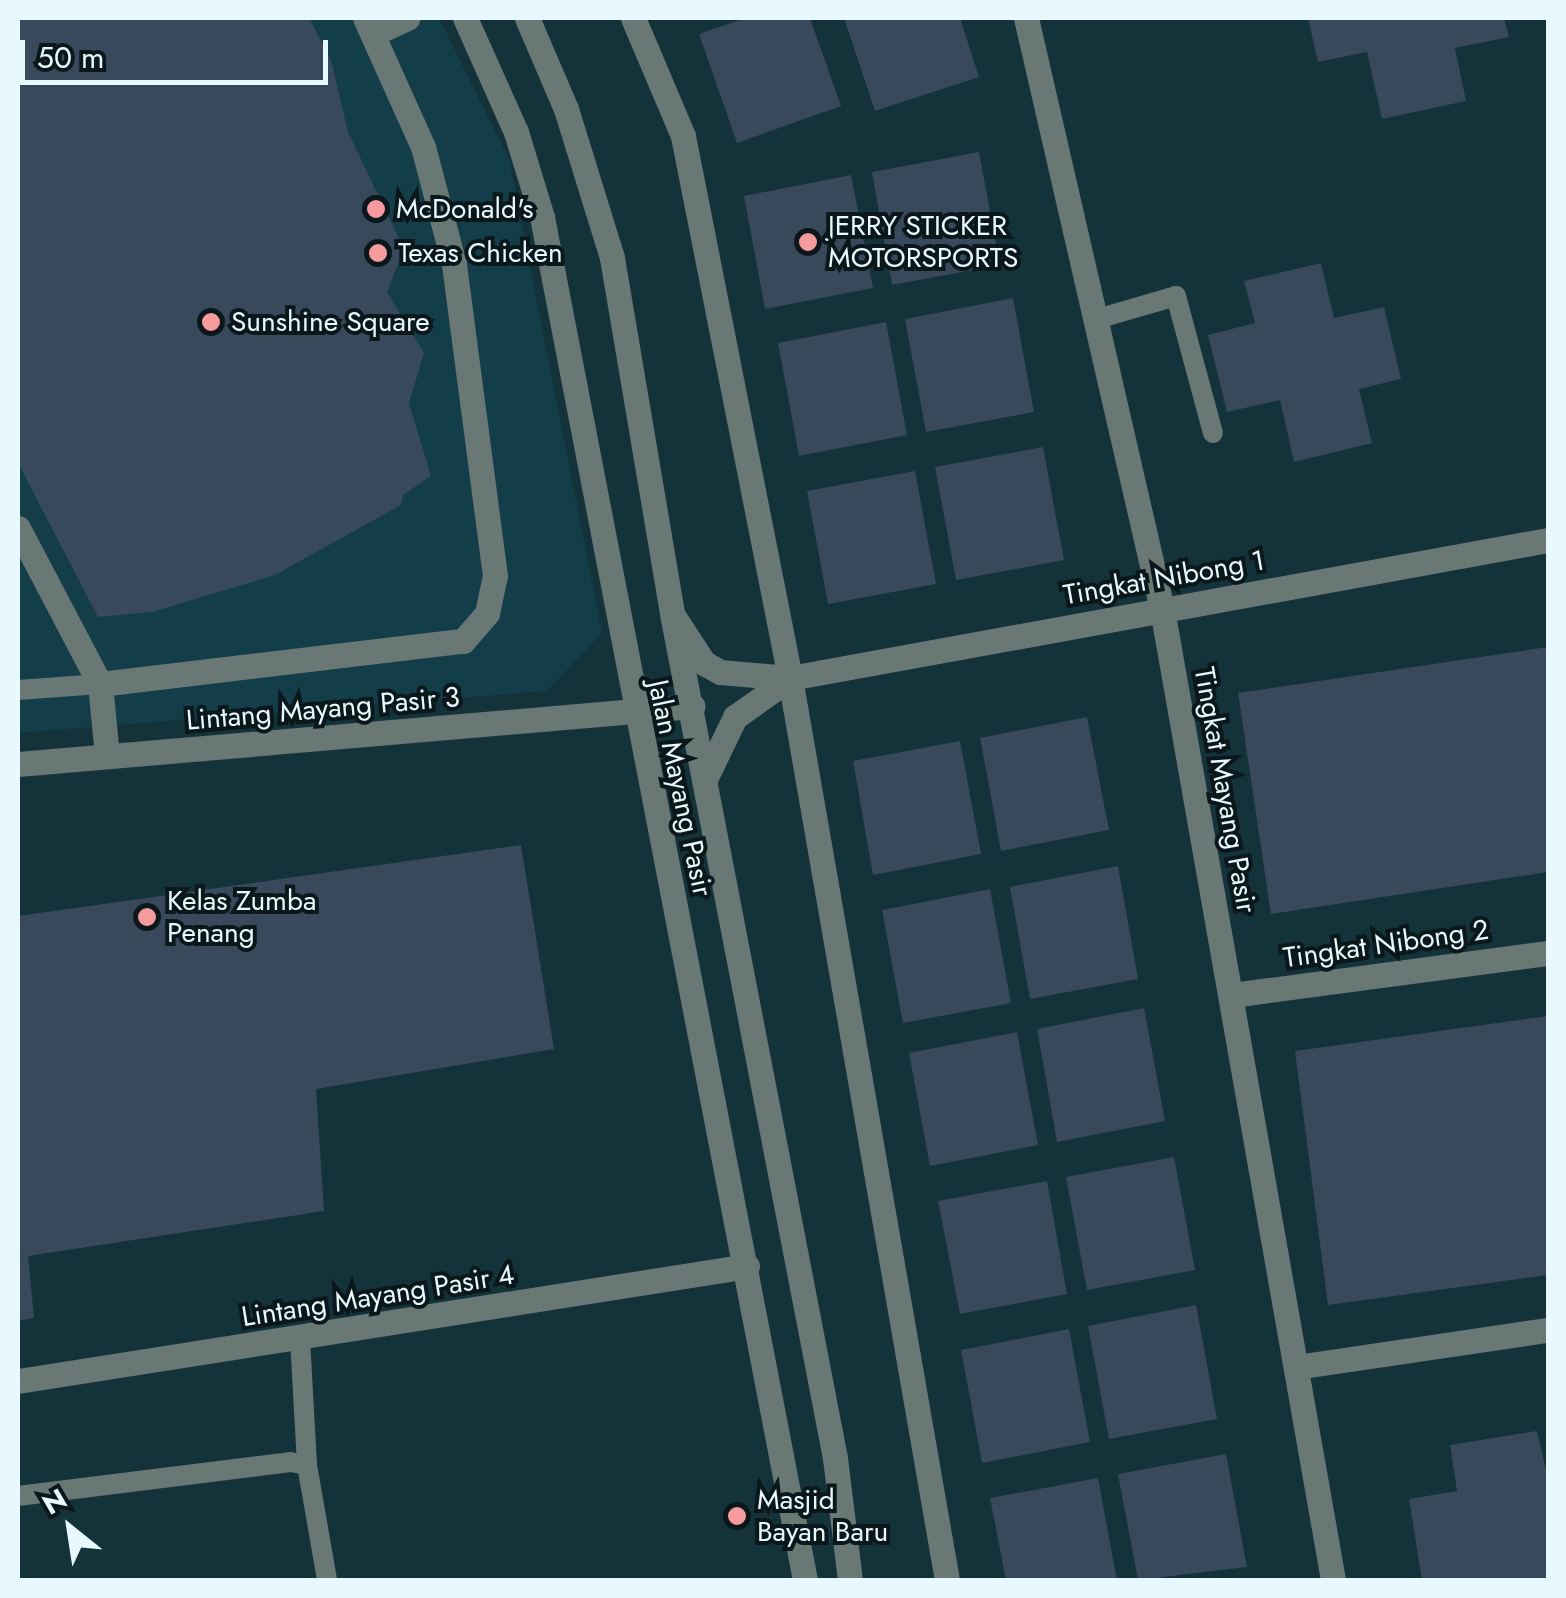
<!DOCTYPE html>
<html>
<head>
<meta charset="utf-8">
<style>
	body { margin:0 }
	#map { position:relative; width:1566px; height:1598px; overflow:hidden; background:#13323a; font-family:Jost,sans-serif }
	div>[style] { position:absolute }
	.built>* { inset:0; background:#133d48 }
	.building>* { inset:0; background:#37495b }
	.service>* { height:20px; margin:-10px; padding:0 10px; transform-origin:10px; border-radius:10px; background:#697775 }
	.minor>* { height:25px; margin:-12.5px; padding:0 12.5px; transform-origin:12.5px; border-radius:12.5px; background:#697775 }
	.tertiary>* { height:25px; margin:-12.5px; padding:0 12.5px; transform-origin:12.5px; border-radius:12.5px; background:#697775 }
	.dots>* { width:28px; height:28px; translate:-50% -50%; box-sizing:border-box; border:5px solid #0b171b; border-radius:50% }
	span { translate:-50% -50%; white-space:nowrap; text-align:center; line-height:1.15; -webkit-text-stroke:8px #0b171b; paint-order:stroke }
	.poi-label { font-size:28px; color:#e7f9fe }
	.left { translate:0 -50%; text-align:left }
	.street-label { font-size:28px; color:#e7f9fe }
	.frame { position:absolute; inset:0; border:20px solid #e7f9fe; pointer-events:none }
	.north { position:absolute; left:20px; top:1478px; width:100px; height:100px; -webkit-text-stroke:8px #0b171b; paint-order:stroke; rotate:330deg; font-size:28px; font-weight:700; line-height:40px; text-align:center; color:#e7f9fe }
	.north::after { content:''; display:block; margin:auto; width:35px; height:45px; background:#e7f9fe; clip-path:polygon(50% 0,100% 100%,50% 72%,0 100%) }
	.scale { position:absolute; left:20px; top:40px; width:308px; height:45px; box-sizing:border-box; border:5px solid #e7f9fe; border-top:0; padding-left:12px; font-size:30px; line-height:35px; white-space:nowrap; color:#e7f9fe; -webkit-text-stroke:8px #0b171b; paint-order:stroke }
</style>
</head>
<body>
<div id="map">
	<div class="built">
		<div style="clip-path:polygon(18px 18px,439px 18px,509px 159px,602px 633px,547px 691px,18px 733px)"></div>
	</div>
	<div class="building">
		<div style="clip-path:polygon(18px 18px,309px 18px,331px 60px,348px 132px,404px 249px,387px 292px,424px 353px,409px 403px,431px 476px,403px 495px,401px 505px,275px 575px,152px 612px,98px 617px,18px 463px)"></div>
		<div style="clip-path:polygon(746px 18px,810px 18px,841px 106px,737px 143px,699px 34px)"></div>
		<div style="clip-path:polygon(844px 18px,960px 18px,979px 77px,875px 111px)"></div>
		<div style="clip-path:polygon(1308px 18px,1504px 18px,1509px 37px,1455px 48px,1466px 101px,1382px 119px,1367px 52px,1318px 62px)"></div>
		<div style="clip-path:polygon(979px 152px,1000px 265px,892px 285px,872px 172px)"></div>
		<div style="clip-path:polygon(851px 175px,873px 288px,765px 309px,744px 196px)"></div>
		<div style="clip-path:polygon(1321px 263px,1334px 318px,1384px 307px,1401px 379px,1359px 389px,1372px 443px,1294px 462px,1280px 400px,1227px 412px,1208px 335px,1255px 323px,1244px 281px)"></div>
		<div style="clip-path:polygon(1013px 298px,1034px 412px,926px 432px,905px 319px)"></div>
		<div style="clip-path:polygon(886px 322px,907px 435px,799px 456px,778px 343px)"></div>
		<div style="clip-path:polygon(1043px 447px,1064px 560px,956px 580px,935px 467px)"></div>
		<div style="clip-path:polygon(915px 471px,936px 584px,828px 604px,807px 491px)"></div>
		<div style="clip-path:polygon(1548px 647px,1548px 872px,1271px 914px,1238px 693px)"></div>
		<div style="clip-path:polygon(1087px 717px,1109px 830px,1001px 851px,980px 738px)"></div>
		<div style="clip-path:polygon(960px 741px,981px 854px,873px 875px,853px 761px)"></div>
		<div style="clip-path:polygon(521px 845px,554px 1049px,316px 1089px,324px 1211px,28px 1256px,34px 1318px,18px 1321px,18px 916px)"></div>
		<div style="clip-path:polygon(1118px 866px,1138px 979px,1030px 999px,1010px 887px)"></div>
		<div style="clip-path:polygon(990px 889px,1011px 1003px,903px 1023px,882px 910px)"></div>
		<div style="clip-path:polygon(1144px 1008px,1165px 1121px,1057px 1142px,1037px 1029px)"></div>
		<div style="clip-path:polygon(1548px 1016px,1548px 1275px,1328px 1305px,1295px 1051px)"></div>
		<div style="clip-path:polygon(1017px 1032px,1038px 1145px,930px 1166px,909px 1053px)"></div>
		<div style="clip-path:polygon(1174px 1157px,1195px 1270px,1087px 1290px,1066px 1177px)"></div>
		<div style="clip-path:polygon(1047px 1181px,1067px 1294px,960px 1314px,938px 1201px)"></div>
		<div style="clip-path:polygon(1196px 1305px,1217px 1419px,1109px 1439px,1088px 1326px)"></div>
		<div style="clip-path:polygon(1069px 1329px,1090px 1442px,982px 1463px,961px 1350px)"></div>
		<div style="clip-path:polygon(1537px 1431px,1548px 1479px,1548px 1580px,1422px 1580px,1409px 1499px,1457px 1491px,1450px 1445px)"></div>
		<div style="clip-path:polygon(1226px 1454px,1247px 1567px,1138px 1580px,1118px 1474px)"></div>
		<div style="clip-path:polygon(1098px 1478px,1117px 1580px,1006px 1580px,990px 1498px)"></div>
	</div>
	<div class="service">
		<div style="left:1097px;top:319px;width:82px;rotate:-16.2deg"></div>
		<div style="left:1176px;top:296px;width:142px;rotate:74.9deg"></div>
		<div style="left:18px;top:690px;width:82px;rotate:-4.2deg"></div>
		<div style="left:300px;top:1339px;width:126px;rotate:86.8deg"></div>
		<div style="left:307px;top:1465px;width:117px;rotate:80.1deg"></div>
		<div style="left:18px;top:1496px;width:274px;rotate:-7.1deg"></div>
		<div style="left:290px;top:1462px;width:17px;rotate:10deg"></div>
	</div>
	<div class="minor">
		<div style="left:633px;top:18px;width:128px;rotate:67deg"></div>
		<div style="left:683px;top:136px;width:552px;rotate:78.83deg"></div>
		<div style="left:790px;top:678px;width:916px;rotate:80.13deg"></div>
		<div style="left:1026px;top:18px;width:606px;rotate:77.04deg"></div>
		<div style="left:1162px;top:609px;width:986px;rotate:80.01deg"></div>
		<div style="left:373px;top:34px;width:38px;rotate:-25deg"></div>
		<div style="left:18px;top:528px;width:176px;rotate:62.3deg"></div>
		<div style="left:100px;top:684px;width:72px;rotate:84.4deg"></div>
		<div style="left:674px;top:617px;width:55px;rotate:56.9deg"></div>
		<div style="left:704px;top:663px;width:18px;rotate:29deg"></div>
		<div style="left:720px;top:672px;width:70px;rotate:4.9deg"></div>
		<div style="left:790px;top:678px;width:770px;rotate:-10.32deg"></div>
		<div style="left:100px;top:684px;width:366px;rotate:-6.8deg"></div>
		<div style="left:463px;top:641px;width:37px;rotate:-49deg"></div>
		<div style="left:487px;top:613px;width:38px;rotate:-78deg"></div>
		<div style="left:495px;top:576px;width:315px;rotate:-97.5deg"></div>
		<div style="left:454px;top:264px;width:121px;rotate:-104.8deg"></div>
		<div style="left:423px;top:147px;width:141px;rotate:-114.2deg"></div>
		<div style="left:18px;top:764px;width:677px;rotate:-4.91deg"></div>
		<div style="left:706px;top:777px;width:67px;rotate:-64.2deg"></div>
		<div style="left:735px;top:717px;width:67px;rotate:-35.3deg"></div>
		<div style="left:1232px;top:995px;width:319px;rotate:-7.6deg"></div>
		<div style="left:1296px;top:1367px;width:255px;rotate:-8.4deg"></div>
		<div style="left:18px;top:1381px;width:738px;rotate:-8.96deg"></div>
	</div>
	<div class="tertiary">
		<div style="left:465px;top:18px;width:125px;rotate:65.9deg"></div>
		<div style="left:516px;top:132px;width:89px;rotate:73deg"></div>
		<div style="left:542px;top:217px;width:1388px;rotate:79.08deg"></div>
		<div style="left:527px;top:18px;width:99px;rotate:66.8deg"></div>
		<div style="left:566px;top:109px;width:156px;rotate:72.8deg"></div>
		<div style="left:612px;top:258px;width:361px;rotate:80.4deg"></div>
		<div style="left:672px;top:614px;width:860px;rotate:79.07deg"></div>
		<div style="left:835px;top:1458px;width:123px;rotate:83deg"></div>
	</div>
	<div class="dots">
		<div style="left:376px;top:209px;background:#f59b9d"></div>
		<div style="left:808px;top:242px;background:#f59b9d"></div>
		<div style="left:378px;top:253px;background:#f59b9d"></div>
		<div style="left:211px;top:322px;background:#f59b9d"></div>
		<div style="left:147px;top:917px;background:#f59b9d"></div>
		<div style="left:737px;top:1516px;background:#f59b9d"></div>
	</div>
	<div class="poi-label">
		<span class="left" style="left:396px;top:209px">McDonald's</span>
		<span class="left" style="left:828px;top:242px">JERRY STICKER<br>MOTORSPORTS</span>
		<span class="left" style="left:398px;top:253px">Texas Chicken</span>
		<span class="left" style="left:231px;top:322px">Sunshine Square</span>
		<span class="left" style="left:167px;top:917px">Kelas Zumba<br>Penang</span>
		<span class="left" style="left:757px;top:1516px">Masjid<br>Bayan Baru</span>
	</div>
	<div class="street-label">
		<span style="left:1164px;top:578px;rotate:-10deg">Tingkat Nibong 1</span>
		<span style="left:323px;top:709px;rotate:-5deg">Lintang Mayang Pasir 3</span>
		<span style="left:680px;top:788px;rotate:78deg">Jalan Mayang Pasir</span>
		<span style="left:1225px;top:790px;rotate:80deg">Tingkat Mayang Pasir</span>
		<span style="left:1386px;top:944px;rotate:-8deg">Tingkat Nibong 2</span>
		<span style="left:378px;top:1296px;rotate:-9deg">Lintang Mayang Pasir 4</span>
	</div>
	<div class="frame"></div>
	<div class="north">N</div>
	<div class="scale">50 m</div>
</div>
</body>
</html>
